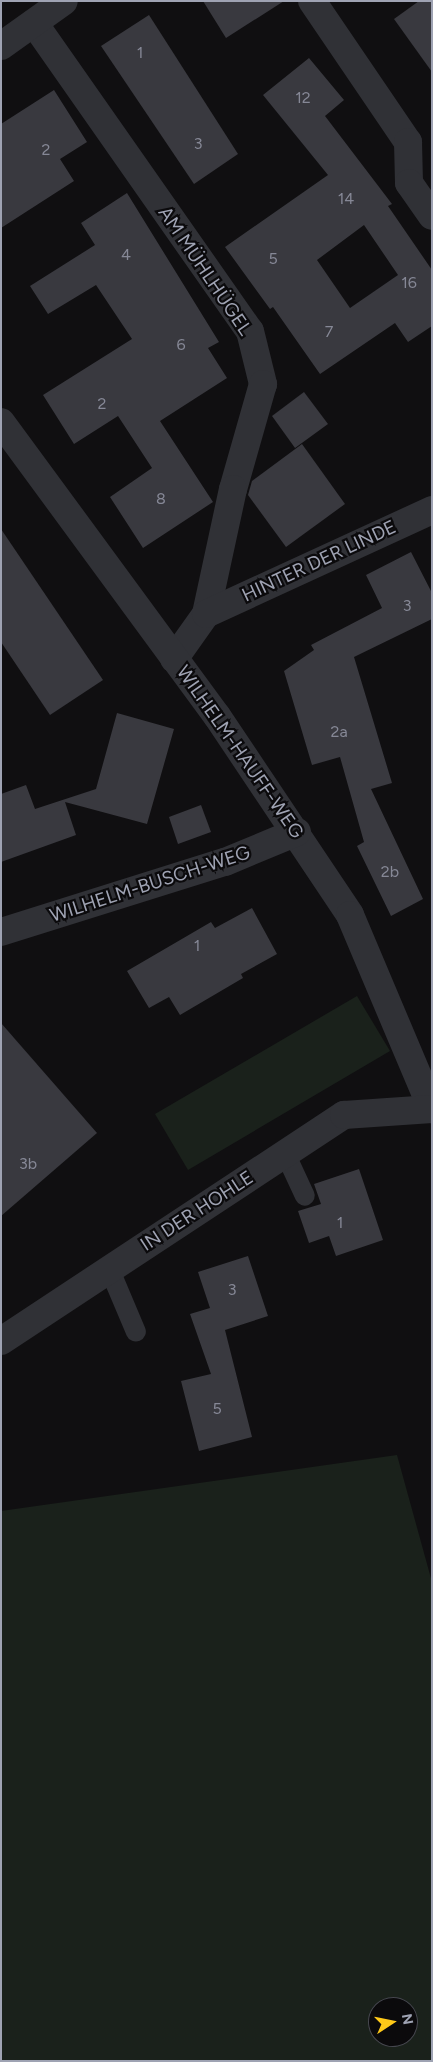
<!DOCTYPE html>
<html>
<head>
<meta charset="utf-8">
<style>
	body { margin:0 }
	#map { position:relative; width:433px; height:2062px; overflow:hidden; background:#100f11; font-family:Figtree,sans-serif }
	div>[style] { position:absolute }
	.green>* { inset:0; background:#1a211b }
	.building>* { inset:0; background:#39393f }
	.service>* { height:20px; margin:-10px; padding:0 10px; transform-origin:10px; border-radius:10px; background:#303136 }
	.minor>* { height:28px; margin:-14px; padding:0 14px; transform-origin:14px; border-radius:14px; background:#303136 }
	span { translate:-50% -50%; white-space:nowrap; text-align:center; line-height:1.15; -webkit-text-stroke:4.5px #0b0a0c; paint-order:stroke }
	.number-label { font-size:16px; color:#868896 }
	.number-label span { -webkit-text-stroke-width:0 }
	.street-label { font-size:19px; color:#9fa3b3 }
	.frame { position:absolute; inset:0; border:2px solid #9fa3b3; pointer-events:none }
	.north { position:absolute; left:368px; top:1997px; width:50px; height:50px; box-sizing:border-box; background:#0b0a0c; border:1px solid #46474f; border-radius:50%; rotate:79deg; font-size:14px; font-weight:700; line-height:20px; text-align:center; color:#9fa3b3 }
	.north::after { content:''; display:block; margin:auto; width:18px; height:22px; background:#ffc919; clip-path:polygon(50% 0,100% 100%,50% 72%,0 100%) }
</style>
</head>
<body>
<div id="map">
	<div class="green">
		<div style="clip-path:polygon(357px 996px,390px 1051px,188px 1170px,155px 1114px)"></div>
		<div style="clip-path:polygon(evenodd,397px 1455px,432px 1582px,432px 2061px,1px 2061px,1px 1511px,397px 1455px,378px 2007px,408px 2007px,408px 2037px,378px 2037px,378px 2007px)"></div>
	</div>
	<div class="building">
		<div style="clip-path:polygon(203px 1px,284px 1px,226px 38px)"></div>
		<div style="clip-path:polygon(419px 1px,432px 1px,432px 72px,394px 19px)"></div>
		<div style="clip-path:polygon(149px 15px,238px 154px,194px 184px,101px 46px)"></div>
		<div style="clip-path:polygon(evenodd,309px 58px,344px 100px,325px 116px,392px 204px,388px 206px,432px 270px,432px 326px,408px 342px,395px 323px,320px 374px,273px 307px,270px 309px,225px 247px,328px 175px,263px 95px,309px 58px,364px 225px,398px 275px,350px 308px,317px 260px,364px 225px)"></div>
		<div style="clip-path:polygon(54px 90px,87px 142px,60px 159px,74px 181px,1px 228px,1px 124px)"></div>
		<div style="clip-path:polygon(127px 193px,219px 342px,208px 348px,227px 378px,160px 421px,213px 502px,143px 548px,110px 497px,152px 468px,118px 416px,74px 444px,43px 395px,132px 339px,96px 285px,48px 314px,30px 286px,95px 245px,81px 223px)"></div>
		<div style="clip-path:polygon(304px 392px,328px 424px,295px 448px,272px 416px)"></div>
		<div style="clip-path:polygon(302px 444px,345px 504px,286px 547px,248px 495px,252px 481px)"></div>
		<div style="clip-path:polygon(1px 529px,103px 680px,50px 715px,1px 642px)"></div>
		<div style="clip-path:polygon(411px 552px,432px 593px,432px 619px,354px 657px,392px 783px,371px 789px,423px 899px,391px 916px,357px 846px,364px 842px,340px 757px,312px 765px,284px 671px,314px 650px,311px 645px,382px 608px,366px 575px)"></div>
		<div style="clip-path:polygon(117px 713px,174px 729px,147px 824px,65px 802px,76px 835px,1px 862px,1px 794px,26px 785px,35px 809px,96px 789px)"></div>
		<div style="clip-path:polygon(201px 805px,211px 832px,178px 844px,169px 817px)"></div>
		<div style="clip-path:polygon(252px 908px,277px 954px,241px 974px,243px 978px,180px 1015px,169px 997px,149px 1008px,127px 971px,211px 922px,215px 928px)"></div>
		<div style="clip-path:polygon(1px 1023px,97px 1133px,1px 1216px)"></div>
		<div style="clip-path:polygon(359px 1169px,383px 1240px,336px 1256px,329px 1236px,309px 1243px,298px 1211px,321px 1204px,314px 1184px)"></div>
		<div style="clip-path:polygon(248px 1256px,268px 1316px,225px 1330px,252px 1437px,199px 1451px,181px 1381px,211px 1374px,190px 1314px,210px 1308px,198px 1272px)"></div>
	</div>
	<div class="service">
		<div style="left:285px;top:1153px;width:47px;rotate:65.1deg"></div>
		<div style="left:109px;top:1268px;width:69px;rotate:67.1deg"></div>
	</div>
	<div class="minor">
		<div style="left:312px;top:1px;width:171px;rotate:55.8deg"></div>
		<div style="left:408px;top:142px;width:41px;rotate:88.6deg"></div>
		<div style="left:409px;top:183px;width:40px;rotate:55.1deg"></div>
		<div style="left:34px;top:23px;width:376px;rotate:55deg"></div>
		<div style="left:250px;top:331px;width:55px;rotate:76.2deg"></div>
		<div style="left:263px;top:384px;width:109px;rotate:105.9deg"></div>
		<div style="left:233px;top:489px;width:128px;rotate:102.2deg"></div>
		<div style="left:206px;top:614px;width:55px;rotate:125.4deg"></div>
		<div style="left:1px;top:46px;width:77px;rotate:-35.5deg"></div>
		<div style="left:1px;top:422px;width:365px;rotate:53.7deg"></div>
		<div style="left:217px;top:716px;width:239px;rotate:56.2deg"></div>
		<div style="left:350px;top:915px;width:211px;rotate:67.1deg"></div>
		<div style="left:206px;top:614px;width:249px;rotate:-24.7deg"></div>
		<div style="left:1px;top:932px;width:235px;rotate:-17.4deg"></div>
		<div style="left:225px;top:862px;width:78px;rotate:-22.6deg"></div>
		<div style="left:1px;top:1341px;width:411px;rotate:-33.4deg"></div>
		<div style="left:344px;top:1115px;width:88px;rotate:-3.9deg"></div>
	</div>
	<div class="number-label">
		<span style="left:140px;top:53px">1</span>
		<span style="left:303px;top:98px">12</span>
		<span style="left:198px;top:144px">3</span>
		<span style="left:46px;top:150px">2</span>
		<span style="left:346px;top:199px">14</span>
		<span style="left:126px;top:255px">4</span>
		<span style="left:273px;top:259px">5</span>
		<span style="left:409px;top:283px">16</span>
		<span style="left:329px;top:332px">7</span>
		<span style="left:181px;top:345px">6</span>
		<span style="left:102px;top:404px">2</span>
		<span style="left:161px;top:499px">8</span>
		<span style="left:407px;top:606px">3</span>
		<span style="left:339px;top:732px">2a</span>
		<span style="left:390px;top:872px">2b</span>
		<span style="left:197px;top:946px">1</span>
		<span style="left:28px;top:1164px">3b</span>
		<span style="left:340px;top:1223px">1</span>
		<span style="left:232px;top:1290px">3</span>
		<span style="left:217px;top:1409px">5</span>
	</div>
	<div class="street-label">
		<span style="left:205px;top:271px;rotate:56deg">AM MÜHLHÜGEL</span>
		<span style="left:319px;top:561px;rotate:-25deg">HINTER DER LINDE</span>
		<span style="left:240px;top:752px;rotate:55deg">WILHELM-HAUFF-WEG</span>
		<span style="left:150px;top:884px;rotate:-18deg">WILHELM-BUSCH-WEG</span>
		<span style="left:197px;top:1211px;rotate:-33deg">IN DER HOHLE</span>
	</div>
	<div class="frame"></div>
	<div class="north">N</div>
</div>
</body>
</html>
